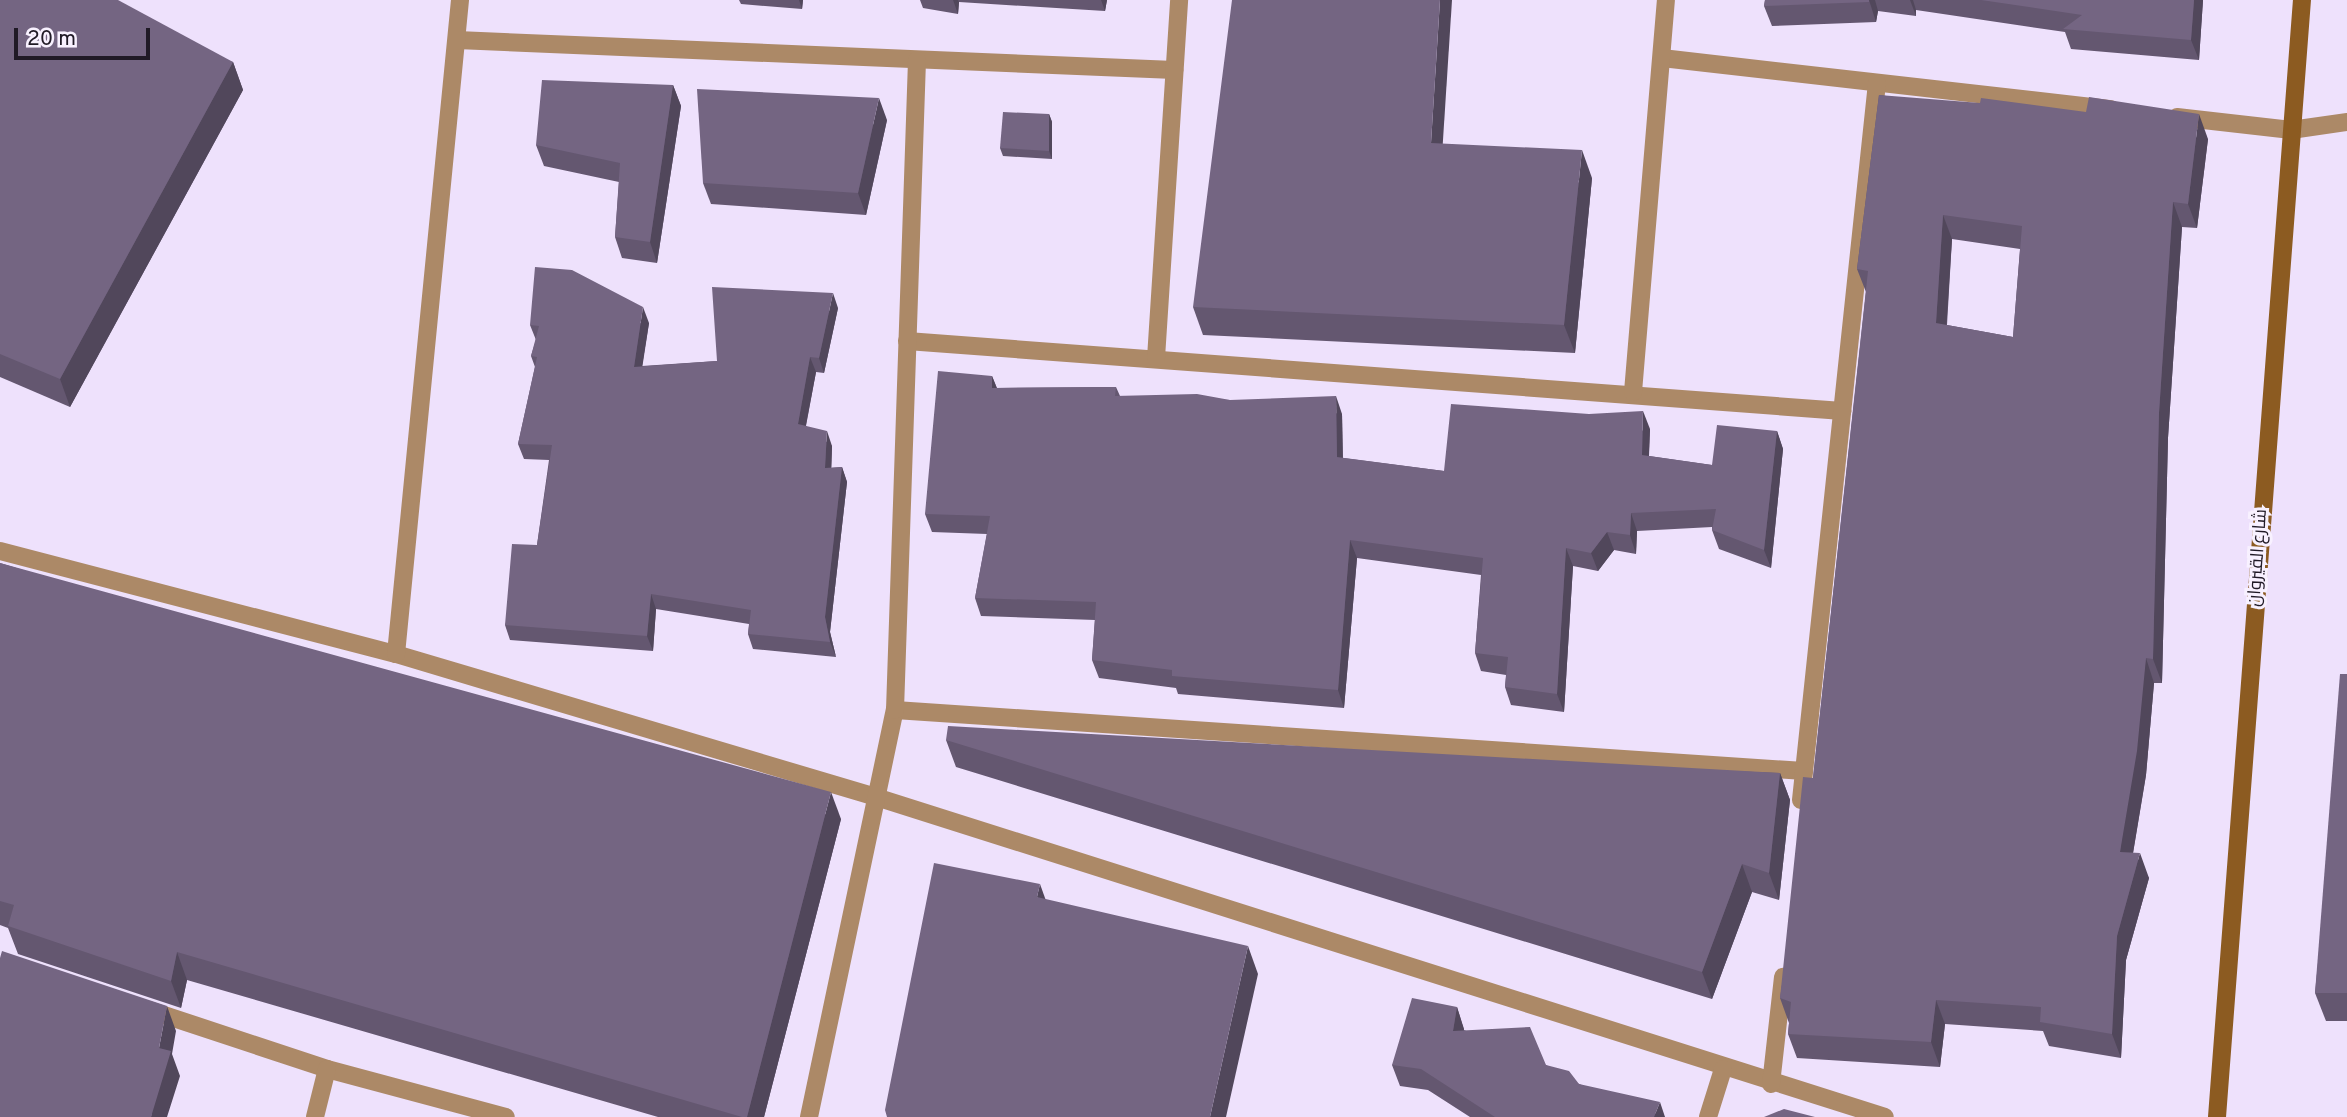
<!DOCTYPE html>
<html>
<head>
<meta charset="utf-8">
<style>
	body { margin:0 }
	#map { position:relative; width:2347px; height:1117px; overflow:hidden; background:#eee1fc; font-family:Overpass,Cairo,sans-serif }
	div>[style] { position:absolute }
	.minor>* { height:18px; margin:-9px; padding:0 9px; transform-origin:9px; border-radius:9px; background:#ac8967 }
	.secondary>* { height:18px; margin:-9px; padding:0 9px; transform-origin:9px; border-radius:9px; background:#8c5b21 }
	.wall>* { inset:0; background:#645770 }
	.shaded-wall>* { inset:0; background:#51475b }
	.building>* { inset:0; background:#746582 }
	span { translate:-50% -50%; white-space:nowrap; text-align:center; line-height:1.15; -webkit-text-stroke:6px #f8f1ff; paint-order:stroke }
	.street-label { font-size:18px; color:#201a26 }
	.scale { position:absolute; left:14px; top:28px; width:136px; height:32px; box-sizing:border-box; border:4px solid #201a26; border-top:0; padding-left:9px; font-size:21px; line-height:24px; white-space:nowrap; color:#201a26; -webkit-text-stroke:5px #f8f1ff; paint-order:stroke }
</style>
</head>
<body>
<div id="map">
	<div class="minor">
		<div style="left:457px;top:40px;width:718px;rotate:2.4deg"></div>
		<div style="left:1662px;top:58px;width:452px;rotate:6.5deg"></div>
		<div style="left:2177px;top:117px;width:115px;rotate:6.5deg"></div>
		<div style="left:2291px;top:130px;width:57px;rotate:-8.1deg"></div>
		<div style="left:907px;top:341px;width:938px;rotate:4.28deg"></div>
		<div style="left:1156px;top:358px;width:359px;rotate:-86.3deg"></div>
		<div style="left:1633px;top:392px;width:393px;rotate:-85.2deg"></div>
		<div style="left:0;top:551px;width:409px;rotate:14.6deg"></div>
		<div style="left:396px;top:654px;width:504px;rotate:16.6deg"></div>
		<div style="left:879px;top:798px;width:1055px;rotate:17.59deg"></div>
		<div style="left:396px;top:654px;width:657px;rotate:-84.41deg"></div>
		<div style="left:895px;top:710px;width:911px;rotate:3.84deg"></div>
		<div style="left:1801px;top:800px;width:721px;rotate:-83.95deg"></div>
		<div style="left:149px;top:1010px;width:188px;rotate:18.3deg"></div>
		<div style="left:327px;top:1069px;width:185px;rotate:15deg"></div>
		<div style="left:1771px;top:1084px;width:108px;rotate:-83.6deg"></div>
		<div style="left:315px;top:1117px;width:49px;rotate:-76deg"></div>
		<div style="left:809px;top:1117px;width:416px;rotate:-78.1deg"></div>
		<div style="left:895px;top:710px;width:650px;rotate:-88.06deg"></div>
		<div style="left:1708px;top:1117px;width:50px;rotate:-72.6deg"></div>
	</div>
	<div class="secondary">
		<div style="left:2217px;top:1117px;width:1120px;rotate:-85.65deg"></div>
	</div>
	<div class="wall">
		<div style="clip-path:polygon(0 0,233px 62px,243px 90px,70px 407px,0 377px)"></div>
		<div style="clip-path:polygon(739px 0,803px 0,802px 9px,741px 4px)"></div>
		<div style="clip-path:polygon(920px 0,1107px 0,1105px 11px,959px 2px,958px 14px,923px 8px)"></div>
		<div style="clip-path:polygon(1765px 0,2203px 0,2199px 60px,2071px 49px,2065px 32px,1916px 10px,1916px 16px,1878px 11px,1876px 22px,1772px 26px,1764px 6px)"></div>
		<div style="clip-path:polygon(673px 85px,681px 106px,657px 263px,622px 258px,615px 237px,619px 182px,544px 166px,536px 145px)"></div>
		<div style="clip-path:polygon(evenodd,1879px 95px,2208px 139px,2197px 228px,2182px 227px,2168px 438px,2162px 683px,2154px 683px,2146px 775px,2133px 853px,2149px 878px,2126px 960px,2121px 1058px,2049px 1046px,2043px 1031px,1945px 1024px,1940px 1067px,1797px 1058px,1788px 1034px,1789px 1023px,1780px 998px,1813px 778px,1866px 292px,1857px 269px,1879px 95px,1952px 239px,2020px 249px,2013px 337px,1947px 325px,1952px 239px)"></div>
		<div style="clip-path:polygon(1049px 114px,1052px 122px,1052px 159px,1003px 156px,1000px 148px)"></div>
		<div style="clip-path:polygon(887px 120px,866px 215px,711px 204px,703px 183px)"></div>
		<div style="clip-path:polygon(1592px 178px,1575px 353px,1203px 335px,1193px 307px)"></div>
		<div style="clip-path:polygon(838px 308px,824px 373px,816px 372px,806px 426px,832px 446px,831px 468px,842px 467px,847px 482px,830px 632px,836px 657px,753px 649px,748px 634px,749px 624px,656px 609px,653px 651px,510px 640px,505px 625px,537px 545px,549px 460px,524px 459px,518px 444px,535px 367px,531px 356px,536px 340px,530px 325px,649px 323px,642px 366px,717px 361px)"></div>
		<div style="clip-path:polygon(992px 376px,997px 388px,1116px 387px,1120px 396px,1230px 400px,1342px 414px,1343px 458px,1444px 471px,1650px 429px,1649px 456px,1712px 465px,1777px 431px,1783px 449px,1771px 568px,1719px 549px,1712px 530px,1712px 527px,1637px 531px,1636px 554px,1614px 550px,1598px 571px,1573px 566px,1564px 712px,1511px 705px,1505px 687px,1506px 675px,1481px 671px,1475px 653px,1481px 575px,1357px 558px,1344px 708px,1178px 694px,1176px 688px,1099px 678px,1092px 660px,1095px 620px,981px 616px,975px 598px,987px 534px,932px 532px,925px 514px)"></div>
		<div style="clip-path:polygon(0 563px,841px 819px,764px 1117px,658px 1117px,187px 980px,181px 1008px,18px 954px,8px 928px,0 925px)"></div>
		<div style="clip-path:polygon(2347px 674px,2347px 1021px,2326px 1021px,2315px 993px)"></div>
		<div style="clip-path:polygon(946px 740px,1780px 773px,1790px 800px,1779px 900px,1752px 892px,1712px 999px,956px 767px)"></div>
		<div style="clip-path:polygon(1457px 1007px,1464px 1030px,1546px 1065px,1579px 1084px,1665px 1117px,1470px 1117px,1428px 1090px,1400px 1086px,1392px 1065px)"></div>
	</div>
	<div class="shaded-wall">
		<div style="clip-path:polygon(799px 0,803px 0,802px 9px)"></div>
		<div style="clip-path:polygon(953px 0,958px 0,959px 2px,958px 14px)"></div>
		<div style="clip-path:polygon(1101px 0,1107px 0,1105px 11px)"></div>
		<div style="clip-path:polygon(1440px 0,1452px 0,1441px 171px,1431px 143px)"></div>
		<div style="clip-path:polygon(1869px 0,1875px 0,1878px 11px,1876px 22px)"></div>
		<div style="clip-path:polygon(1910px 0,1913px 0,1916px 10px,1916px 16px)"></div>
		<div style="clip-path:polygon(2194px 0,2203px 0,2199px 60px,2191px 40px)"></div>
		<div style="clip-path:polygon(233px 62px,243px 90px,70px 407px,60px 379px)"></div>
		<div style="clip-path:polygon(673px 85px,681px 106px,657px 263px,650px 242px)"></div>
		<div style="clip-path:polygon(879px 98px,887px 120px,866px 215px,858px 193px)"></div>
		<div style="clip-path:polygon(1049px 114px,1052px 122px,1052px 159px,1049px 151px)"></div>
		<div style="clip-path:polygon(2199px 114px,2208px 139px,2197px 228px,2188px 204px)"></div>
		<div style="clip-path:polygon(1582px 150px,1592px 178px,1575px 353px,1564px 325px)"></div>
		<div style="clip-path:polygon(2173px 202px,2182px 227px,2168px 438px,2162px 683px,2153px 659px,2159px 413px)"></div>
		<div style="clip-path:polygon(1943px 215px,1952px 239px,1945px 347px,1936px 323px)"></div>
		<div style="clip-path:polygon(833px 293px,838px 308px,824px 373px,819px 358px)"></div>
		<div style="clip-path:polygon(643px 307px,649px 323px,640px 382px,634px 367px)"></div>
		<div style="clip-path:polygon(810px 357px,816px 372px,803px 440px,798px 424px)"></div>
		<div style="clip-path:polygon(992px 376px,999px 394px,992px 388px)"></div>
		<div style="clip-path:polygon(1336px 396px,1342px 414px,1343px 475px,1337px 457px)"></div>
		<div style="clip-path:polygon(1643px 411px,1650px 429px,1648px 473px,1642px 455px)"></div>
		<div style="clip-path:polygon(827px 431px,832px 446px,831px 483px,825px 468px)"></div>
		<div style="clip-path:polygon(1777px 431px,1783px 449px,1771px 568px,1764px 550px)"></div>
		<div style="clip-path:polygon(842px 467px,847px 482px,830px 632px,836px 657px,830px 642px,825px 617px)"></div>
		<div style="clip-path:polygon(1631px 513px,1637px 531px,1636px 554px,1630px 535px)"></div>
		<div style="clip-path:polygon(1607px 532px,1614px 550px,1598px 571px,1591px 553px)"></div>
		<div style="clip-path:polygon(1350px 540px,1357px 558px,1344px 708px,1338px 690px)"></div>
		<div style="clip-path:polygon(1566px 548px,1573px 566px,1564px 712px,1557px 694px)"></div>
		<div style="clip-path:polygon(651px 594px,656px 609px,653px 651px,647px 636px)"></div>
		<div style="clip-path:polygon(2146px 658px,2154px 683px,2146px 775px,2129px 877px,2120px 852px)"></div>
		<div style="clip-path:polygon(1780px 773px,1790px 800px,1779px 900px,1769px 873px)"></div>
		<div style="clip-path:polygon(831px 792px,841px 819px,764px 1117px,747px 1117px)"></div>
		<div style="clip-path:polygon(2140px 853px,2149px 878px,2126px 960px,2121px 1058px,2112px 1034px,2117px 936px)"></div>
		<div style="clip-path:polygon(1742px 864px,1752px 892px,1712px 999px,1702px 972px)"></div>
		<div style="clip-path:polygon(1040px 884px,1050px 912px,1037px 897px)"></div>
		<div style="clip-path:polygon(1248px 946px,1258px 974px,1226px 1117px,1210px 1117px)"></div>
		<div style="clip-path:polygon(177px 952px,187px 980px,181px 1008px,171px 981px)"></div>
		<div style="clip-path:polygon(1936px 1000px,1945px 1024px,1940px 1067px,1931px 1042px)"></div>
		<div style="clip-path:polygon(167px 1006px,176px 1031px,172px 1054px,180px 1076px,167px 1117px,151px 1117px,159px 1048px)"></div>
		<div style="clip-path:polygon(1457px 1007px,1464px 1029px,1460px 1052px,1453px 1031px)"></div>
		<div style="clip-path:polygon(1660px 1102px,1665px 1117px,1654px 1117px)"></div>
	</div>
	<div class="building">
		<div style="clip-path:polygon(0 0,118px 0,233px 62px,60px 379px,0 354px)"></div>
		<div style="clip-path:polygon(1232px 0,1440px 0,1431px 143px,1582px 150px,1564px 325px,1193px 307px)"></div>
		<div style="clip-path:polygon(1765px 0,1869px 0,1869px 2px,1764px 6px)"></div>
		<div style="clip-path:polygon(1981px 0,2194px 0,2191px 40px,2063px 29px,2082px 15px)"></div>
		<div style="clip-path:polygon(542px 80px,673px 85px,650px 242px,615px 237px,620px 163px,536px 145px)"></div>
		<div style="clip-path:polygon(697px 89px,879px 98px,858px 193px,703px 183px)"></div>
		<div style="clip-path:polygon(evenodd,1879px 95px,1980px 103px,1981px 98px,2086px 112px,2089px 97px,2199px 114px,2188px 204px,2173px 202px,2159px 413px,2153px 659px,2146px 658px,2137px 751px,2120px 852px,2140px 853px,2117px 936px,2112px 1034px,2040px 1022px,2041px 1007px,1936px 1000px,1931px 1042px,1788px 1034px,1791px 1002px,1780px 998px,1803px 777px,1813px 778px,1858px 363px,1868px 271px,1857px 269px,1879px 95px,1943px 215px,2022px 226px,2013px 337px,1936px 323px,1943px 215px)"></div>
		<div style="clip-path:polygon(1003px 112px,1049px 114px,1049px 151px,1000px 148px)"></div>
		<div style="clip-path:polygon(535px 267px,572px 270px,643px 307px,634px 367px,717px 361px,712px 287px,833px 293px,819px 358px,810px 357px,798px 424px,827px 431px,825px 468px,842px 467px,825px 617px,830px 642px,748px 634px,751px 610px,651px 594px,647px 636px,505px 625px,512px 544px,537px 545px,552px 445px,518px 444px,537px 357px,531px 356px,539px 326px,530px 325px)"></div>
		<div style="clip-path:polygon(938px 371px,992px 376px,992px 388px,1116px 387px,1115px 396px,1197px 394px,1230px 400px,1336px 396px,1337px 457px,1444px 471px,1451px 404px,1589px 414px,1643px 411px,1642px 455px,1712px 465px,1717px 425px,1777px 431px,1764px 550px,1712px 530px,1716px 509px,1631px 513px,1630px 535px,1607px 532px,1591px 553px,1566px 548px,1557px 694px,1505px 687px,1508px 657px,1475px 653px,1483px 558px,1350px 540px,1338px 690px,1172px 676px,1172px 670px,1092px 660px,1096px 602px,975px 598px,990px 516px,925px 514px)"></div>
		<div style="clip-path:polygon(0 563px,831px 792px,747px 1117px,742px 1117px,177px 952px,171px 981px,8px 926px,14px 905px,0 901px)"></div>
		<div style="clip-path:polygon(2340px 674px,2347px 674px,2347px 993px,2315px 993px)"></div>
		<div style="clip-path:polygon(948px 726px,1780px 773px,1769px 873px,1742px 864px,1702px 972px,946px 740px)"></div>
		<div style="clip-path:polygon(934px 863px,1040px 884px,1037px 897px,1248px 946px,1210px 1117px,887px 1117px,885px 1110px)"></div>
		<div style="clip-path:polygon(2px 951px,167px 1006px,159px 1048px,171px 1051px,151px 1117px,0 1117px,0 958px)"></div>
		<div style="clip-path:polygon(1412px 998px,1457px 1007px,1453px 1031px,1530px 1027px,1546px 1065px,1569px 1071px,1579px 1084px,1660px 1102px,1654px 1117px,1495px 1117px,1421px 1069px,1392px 1065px)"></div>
		<div style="clip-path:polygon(1784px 1109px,1815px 1117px,1764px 1117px)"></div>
	</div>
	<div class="street-label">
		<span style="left:2259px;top:558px;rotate:-86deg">شارع القيروان</span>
	</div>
	<div class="scale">20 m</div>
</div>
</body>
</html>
